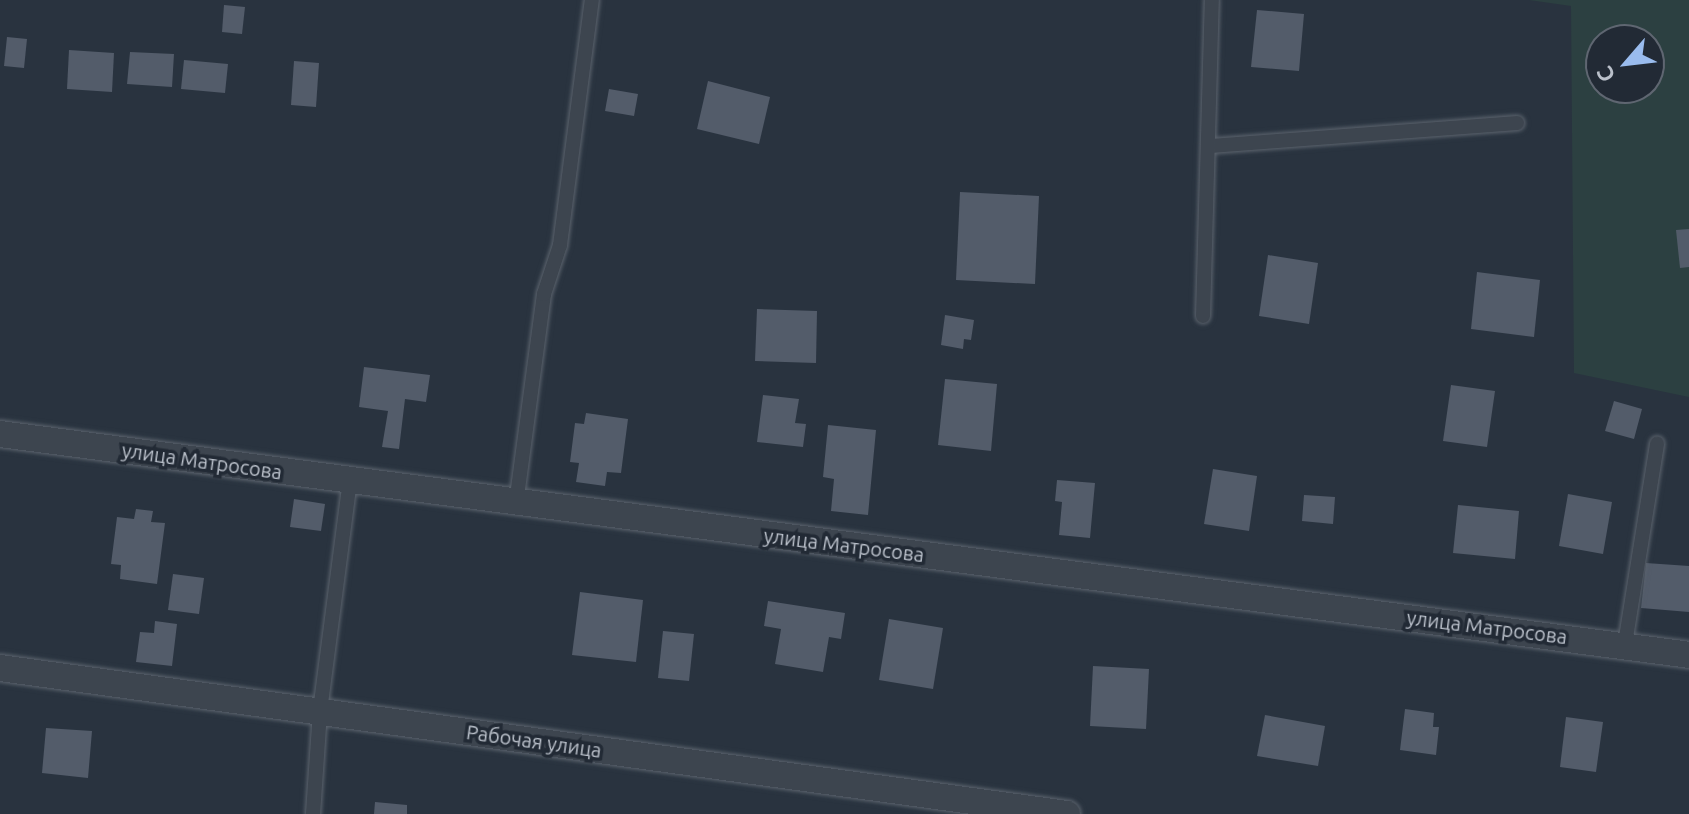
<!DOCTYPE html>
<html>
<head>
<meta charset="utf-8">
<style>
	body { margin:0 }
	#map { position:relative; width:1689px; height:814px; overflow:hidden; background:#29333f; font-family:Ubuntu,sans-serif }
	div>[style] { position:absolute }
	.green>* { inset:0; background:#2c4041 }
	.building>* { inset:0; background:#535c6a }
	.roads { filter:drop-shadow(0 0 2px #5b636d) drop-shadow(0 0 2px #5b636d) }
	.service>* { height:14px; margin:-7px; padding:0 7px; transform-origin:7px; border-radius:7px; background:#3d454f }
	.minor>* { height:26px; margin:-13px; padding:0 13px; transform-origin:13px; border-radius:13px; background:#3d454f }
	span { translate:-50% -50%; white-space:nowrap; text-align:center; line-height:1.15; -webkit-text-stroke:7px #222a35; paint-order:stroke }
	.street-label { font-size:20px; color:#bac0ca }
	.north { position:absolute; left:1585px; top:24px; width:80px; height:80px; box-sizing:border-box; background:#222a35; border:2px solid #5f6671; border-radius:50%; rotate:242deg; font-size:22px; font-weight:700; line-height:32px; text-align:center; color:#bac0ca }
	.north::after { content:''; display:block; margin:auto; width:28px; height:36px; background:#9abcee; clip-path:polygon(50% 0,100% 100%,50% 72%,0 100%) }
</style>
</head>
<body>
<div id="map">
	<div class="green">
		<div style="clip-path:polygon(evenodd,1529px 0,1689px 0,1689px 397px,1574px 373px,1571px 6px,1529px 0,1601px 40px,1649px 40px,1649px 88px,1601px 88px,1601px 40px)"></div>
	</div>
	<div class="building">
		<div style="clip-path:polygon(224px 5px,245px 7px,242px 34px,222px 32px)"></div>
		<div style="clip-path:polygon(1257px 10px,1304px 14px,1299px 71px,1251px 67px)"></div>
		<div style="clip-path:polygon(7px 37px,27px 39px,24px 68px,4px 66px)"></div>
		<div style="clip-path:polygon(69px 50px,114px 53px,112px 92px,67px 89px)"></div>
		<div style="clip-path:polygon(130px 52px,174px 54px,172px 87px,127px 84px)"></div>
		<div style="clip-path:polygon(184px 60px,228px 64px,225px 93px,181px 89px)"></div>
		<div style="clip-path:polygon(294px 61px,319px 63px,316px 107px,291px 105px)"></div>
		<div style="clip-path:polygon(708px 81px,770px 97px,759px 144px,697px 129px)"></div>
		<div style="clip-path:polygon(609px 89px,638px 94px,634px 116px,605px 111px)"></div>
		<div style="clip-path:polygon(960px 192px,1039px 196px,1035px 284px,956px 280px)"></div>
		<div style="clip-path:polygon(1689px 229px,1689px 267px,1680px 268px,1676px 230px)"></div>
		<div style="clip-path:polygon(1268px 255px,1318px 263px,1309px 324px,1259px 316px)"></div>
		<div style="clip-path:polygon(1477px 272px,1540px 280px,1534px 337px,1471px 329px)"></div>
		<div style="clip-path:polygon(757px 309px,817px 311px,816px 363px,755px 361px)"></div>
		<div style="clip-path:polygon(945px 315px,974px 320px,971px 340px,964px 339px,963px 349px,941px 345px)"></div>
		<div style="clip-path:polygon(364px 367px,430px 375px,426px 402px,405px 399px,399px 449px,382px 447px,388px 411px,359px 407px)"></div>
		<div style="clip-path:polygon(945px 379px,997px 384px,991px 451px,938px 445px)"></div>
		<div style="clip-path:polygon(1451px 385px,1495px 391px,1487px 447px,1443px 441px)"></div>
		<div style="clip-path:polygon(763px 395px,799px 399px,795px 423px,806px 424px,803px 447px,757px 442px)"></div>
		<div style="clip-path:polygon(1614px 401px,1642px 409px,1634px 439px,1605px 431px)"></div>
		<div style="clip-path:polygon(586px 413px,628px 419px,621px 473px,607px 472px,605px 486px,576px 482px,579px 463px,570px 462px,575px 423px,584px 424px)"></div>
		<div style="clip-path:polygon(828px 425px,876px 430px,868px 515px,831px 511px,834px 479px,823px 477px)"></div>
		<div style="clip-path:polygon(1213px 469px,1257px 476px,1249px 531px,1204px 524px)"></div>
		<div style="clip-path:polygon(1057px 480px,1095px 483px,1090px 538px,1059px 535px,1062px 502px,1055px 501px)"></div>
		<div style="clip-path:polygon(1568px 494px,1612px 502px,1603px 554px,1559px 546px)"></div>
		<div style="clip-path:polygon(1304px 495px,1335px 497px,1333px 524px,1302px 521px)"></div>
		<div style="clip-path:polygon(294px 499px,325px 504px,321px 531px,290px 527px)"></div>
		<div style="clip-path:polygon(1458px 505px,1519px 511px,1515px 559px,1453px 553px)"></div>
		<div style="clip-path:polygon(136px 509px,153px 511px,151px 522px,165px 523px,157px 584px,120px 579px,121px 565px,111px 564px,117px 517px,134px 519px)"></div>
		<div style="clip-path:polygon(1646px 563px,1689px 566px,1689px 612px,1641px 608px)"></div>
		<div style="clip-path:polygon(173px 574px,204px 578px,199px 614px,168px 610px)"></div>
		<div style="clip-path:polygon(580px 592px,643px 600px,636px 662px,572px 655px)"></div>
		<div style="clip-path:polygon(768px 601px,845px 613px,841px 639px,829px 637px,823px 672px,775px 664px,781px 629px,764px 626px)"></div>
		<div style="clip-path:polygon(889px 619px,943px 628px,933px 689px,879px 680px)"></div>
		<div style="clip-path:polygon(155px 621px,177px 624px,172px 666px,136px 662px,140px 632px,154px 633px)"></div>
		<div style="clip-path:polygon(663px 631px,694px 634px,689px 681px,658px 678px)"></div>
		<div style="clip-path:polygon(1093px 666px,1149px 669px,1146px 729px,1090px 726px)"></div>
		<div style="clip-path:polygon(1405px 709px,1434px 713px,1433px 727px,1439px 727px,1436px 755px,1400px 750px)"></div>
		<div style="clip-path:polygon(1265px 715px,1325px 726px,1318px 766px,1257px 756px)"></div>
		<div style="clip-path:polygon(1566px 717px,1603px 722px,1596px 772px,1560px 767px)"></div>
		<div style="clip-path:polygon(46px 728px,92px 731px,88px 778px,42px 773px)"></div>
		<div style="clip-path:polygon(375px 802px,407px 805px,407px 814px,374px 814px)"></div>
	</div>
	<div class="roads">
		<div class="service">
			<div style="left:1211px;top:146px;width:307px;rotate:-4.3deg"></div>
			<div style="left:1203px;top:316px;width:316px;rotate:-88.4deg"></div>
			<div style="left:516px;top:504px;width:212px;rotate:-82.4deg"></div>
			<div style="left:544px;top:294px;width:52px;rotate:-71.9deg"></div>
			<div style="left:560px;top:245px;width:247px;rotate:-82.6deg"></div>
			<div style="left:1625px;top:644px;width:203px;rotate:-80.9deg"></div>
			<div style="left:313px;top:814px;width:103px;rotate:-86.1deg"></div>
			<div style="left:320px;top:711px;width:232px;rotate:-82.6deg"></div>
		</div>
		<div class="minor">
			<div style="left:0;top:434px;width:1703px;rotate:7.45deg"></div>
			<div style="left:0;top:668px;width:1077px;rotate:7.79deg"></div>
		</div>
	</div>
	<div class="street-label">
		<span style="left:202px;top:461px;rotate:8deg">улица Матросова</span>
		<span style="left:844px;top:545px;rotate:7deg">улица Матросова</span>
		<span style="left:1487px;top:627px;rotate:7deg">улица Матросова</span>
		<span style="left:534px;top:741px;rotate:8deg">Рабочая улица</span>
	</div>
	<div class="north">С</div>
</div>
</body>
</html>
